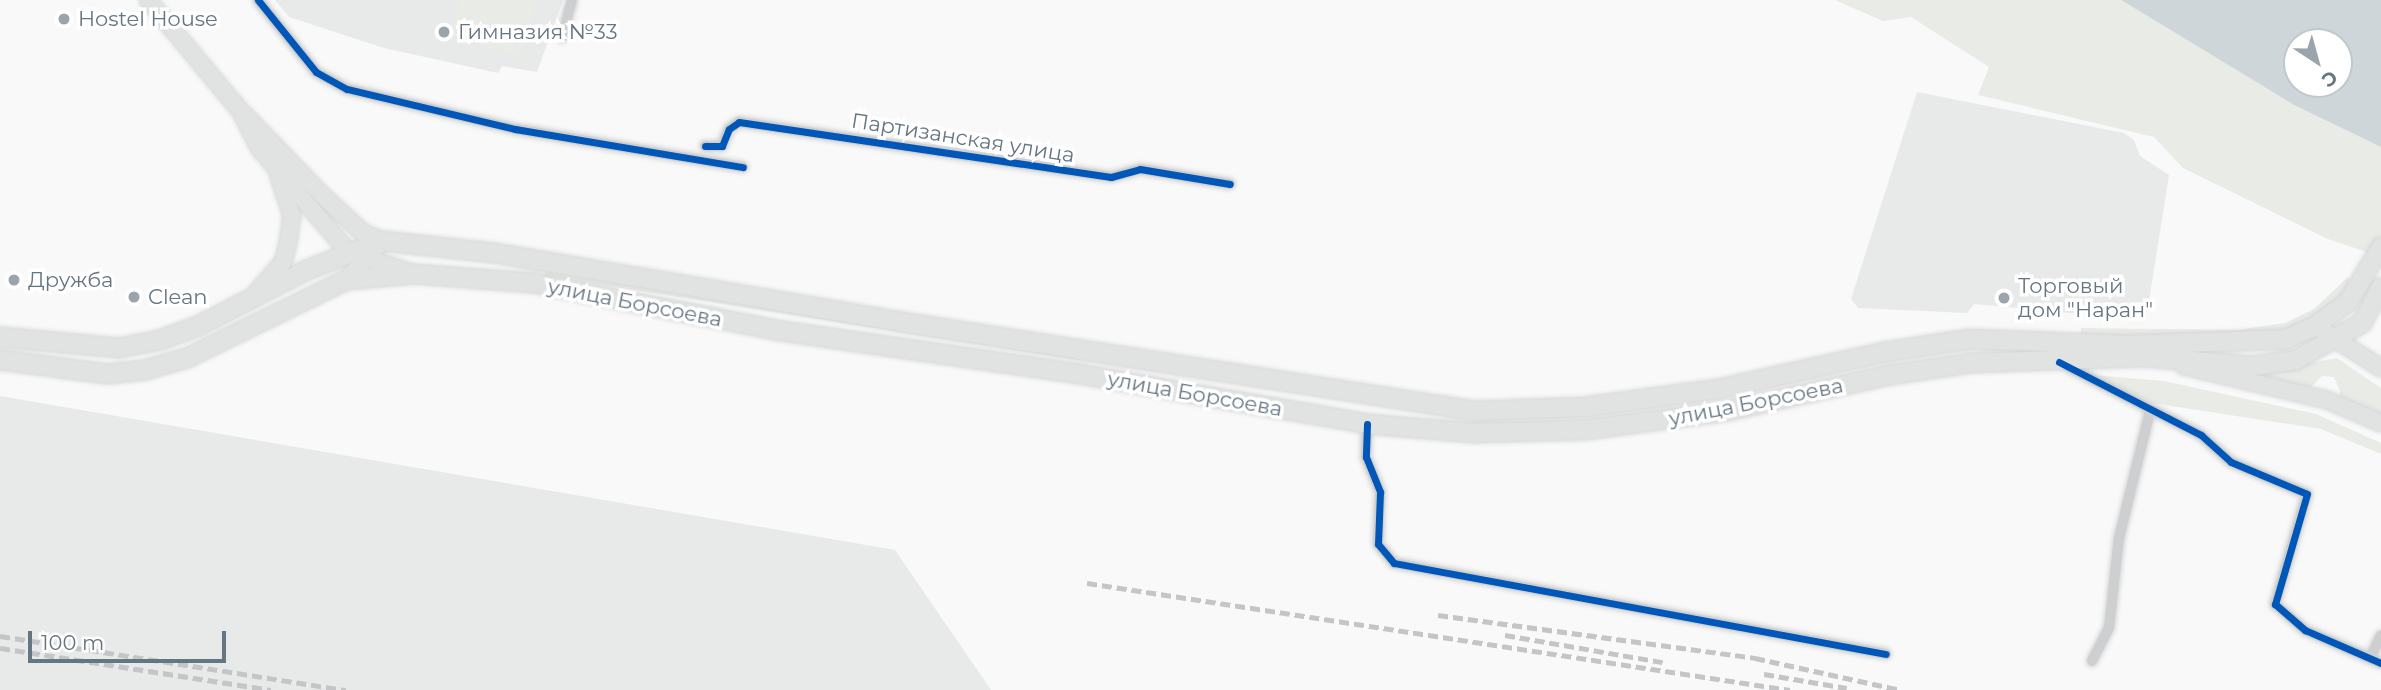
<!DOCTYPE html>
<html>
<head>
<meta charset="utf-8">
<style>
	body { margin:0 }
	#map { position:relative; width:2381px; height:690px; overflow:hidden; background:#f9f9f9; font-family:Montserrat,sans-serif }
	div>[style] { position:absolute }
	.built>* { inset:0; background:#e8e9e9 }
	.green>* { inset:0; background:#e8ebe6 }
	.water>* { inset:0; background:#ced6d9 }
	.roads { filter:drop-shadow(0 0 2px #d5d6d7) drop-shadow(0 0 2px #d5d6d7) }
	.street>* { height:10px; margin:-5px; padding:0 5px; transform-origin:5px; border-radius:5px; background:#cecfd0 }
	.secondary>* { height:16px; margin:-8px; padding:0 8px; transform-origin:8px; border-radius:8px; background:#e1e2e2 }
	.primary>* { height:18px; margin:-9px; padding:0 9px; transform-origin:9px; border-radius:9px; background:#e1e2e2 }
	.rail>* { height:4.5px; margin-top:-2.25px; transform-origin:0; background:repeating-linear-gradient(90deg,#c3c5c6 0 10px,transparent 0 15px) }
	.cycleway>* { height:7px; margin:-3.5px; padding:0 3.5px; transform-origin:3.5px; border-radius:3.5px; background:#0057b8 }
	.dots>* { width:19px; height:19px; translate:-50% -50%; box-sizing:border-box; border:4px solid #fff; border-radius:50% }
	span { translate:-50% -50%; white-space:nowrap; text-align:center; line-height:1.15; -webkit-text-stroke:7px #fff; paint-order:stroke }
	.poi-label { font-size:21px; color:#657683 }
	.left { translate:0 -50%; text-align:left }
	.street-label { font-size:21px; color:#657683 }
	.north { position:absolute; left:2283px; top:28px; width:70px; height:70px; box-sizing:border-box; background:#fff; border:2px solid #c1c8cd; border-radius:50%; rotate:144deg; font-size:19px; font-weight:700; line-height:28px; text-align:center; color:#657683 }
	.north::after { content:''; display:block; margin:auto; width:24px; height:32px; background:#99a4ac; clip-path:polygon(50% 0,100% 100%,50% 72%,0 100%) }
	.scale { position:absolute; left:28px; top:631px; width:198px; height:32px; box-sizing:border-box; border:4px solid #657683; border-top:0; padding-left:9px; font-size:21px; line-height:24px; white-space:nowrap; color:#657683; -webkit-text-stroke:5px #fff; paint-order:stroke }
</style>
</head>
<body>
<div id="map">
	<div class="built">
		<div style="clip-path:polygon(275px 0,563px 0,537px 72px,502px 66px,498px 73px,384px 48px,289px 17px)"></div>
		<div style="clip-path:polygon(1917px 92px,2124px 133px,2134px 140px,2140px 156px,2169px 175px,2146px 320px,1974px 304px,1967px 313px,1858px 308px,1851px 299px)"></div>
		<div style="clip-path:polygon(0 396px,895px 550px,991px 690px,0 690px)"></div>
	</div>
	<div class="green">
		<div style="clip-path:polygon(459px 0,536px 0,520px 56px,449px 36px)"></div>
		<div style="clip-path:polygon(1835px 0,2121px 0,2294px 105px,2381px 147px,2381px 257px,2328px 239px,2183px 168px,2154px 137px,1978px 95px,1989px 67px,1911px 17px,1883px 21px)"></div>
		<div style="clip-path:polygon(545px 271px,1081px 355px,1080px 360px,544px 276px)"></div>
		<div style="clip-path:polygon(2348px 277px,2350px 282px,2342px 294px,2329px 308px,2289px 332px,2236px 342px,2081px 334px,2081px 328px,2237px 330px,2285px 323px,2314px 309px)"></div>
		<div style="clip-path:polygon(2337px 358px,2381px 388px,2381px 425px,2338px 404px,2340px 391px,2334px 377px,2322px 376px,2304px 394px,2252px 374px)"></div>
		<div style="clip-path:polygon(2092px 375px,2164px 381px,2316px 414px,2381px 443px,2381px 454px,2321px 429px,2126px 399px)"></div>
	</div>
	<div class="water">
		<div style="clip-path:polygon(evenodd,2121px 0,2381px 0,2381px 147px,2294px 105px,2121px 0,2297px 42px,2339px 42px,2339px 84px,2297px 84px,2297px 42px)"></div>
	</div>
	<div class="roads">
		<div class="street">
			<div style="left:258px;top:0;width:92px;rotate:51.1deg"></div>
			<div style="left:316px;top:72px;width:35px;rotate:29deg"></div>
			<div style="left:347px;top:89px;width:173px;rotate:13.4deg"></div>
			<div style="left:515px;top:129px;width:231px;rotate:9.5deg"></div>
			<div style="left:562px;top:37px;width:38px;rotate:-75deg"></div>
			<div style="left:705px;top:146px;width:17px"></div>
			<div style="left:722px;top:146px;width:18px;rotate:-68deg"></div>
			<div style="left:729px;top:129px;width:12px;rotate:-35deg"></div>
			<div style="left:739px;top:122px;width:376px;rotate:8.4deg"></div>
			<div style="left:1111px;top:177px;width:30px;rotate:-15deg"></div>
			<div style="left:1140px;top:169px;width:91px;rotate:9.5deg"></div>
			<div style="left:2059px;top:362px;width:160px;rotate:27.2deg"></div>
			<div style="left:2201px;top:435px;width:40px;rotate:42deg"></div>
			<div style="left:2231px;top:462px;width:82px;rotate:22.8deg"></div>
			<div style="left:2307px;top:494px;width:115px;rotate:106.2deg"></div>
			<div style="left:2275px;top:604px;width:40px;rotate:41deg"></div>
			<div style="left:2305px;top:630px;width:83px;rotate:23.5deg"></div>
			<div style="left:1367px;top:424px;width:33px;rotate:92deg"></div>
			<div style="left:1366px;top:457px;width:38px;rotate:68deg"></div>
			<div style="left:1380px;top:492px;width:52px;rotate:92.2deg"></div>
			<div style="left:1378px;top:544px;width:25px;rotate:50deg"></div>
			<div style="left:1394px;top:563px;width:500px;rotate:10.48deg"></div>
			<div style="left:2370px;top:658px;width:25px;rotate:-64deg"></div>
			<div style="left:2092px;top:661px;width:37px;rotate:-63deg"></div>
			<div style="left:2109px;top:628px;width:91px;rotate:-83.7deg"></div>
			<div style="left:2119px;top:538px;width:131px;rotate:-76.3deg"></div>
		</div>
		<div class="secondary">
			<div style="left:148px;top:0;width:141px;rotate:50.2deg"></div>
			<div style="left:238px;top:108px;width:124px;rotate:46deg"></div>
			<div style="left:324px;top:197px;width:52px;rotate:42.6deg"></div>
			<div style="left:362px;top:232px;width:22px;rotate:24deg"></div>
			<div style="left:382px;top:241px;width:53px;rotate:132.7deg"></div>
			<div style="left:243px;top:116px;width:37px;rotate:63deg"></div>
			<div style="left:260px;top:149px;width:137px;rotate:49.4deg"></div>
			<div style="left:349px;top:253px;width:66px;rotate:17.6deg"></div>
			<div style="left:257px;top:292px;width:40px;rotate:-49deg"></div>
			<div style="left:283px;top:262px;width:20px;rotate:-75deg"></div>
			<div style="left:288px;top:243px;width:27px;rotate:-82deg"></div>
			<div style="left:292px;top:216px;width:41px;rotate:-108.4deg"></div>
			<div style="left:2315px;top:326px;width:78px;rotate:32.5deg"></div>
			<div style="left:2184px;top:366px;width:147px;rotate:13.4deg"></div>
			<div style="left:2327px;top:400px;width:59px;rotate:23.1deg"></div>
		</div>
		<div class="primary">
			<div style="left:0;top:337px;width:120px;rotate:5.3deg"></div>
			<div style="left:119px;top:348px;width:42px;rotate:-11deg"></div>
			<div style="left:160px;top:340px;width:40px;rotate:-20.2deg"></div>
			<div style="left:198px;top:326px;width:123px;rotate:-27.2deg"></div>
			<div style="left:307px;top:270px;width:80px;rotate:-21.1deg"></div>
			<div style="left:382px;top:241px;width:113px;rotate:6.1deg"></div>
			<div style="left:494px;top:253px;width:413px;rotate:9.6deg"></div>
			<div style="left:901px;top:322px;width:582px;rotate:8.8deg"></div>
			<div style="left:1476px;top:411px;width:109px;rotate:-2.1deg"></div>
			<div style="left:1585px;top:407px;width:135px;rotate:-7.7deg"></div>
			<div style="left:1719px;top:389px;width:170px;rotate:-12.6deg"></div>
			<div style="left:1885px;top:352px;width:86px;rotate:-8.7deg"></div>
			<div style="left:1970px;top:339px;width:156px;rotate:2.2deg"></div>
			<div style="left:2126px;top:345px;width:160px;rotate:-2.1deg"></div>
			<div style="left:2286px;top:339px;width:32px;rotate:-24deg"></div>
			<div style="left:2315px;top:326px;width:41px;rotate:-36deg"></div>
			<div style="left:2348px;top:302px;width:64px;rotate:-59deg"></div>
			<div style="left:0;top:360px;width:109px;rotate:7.4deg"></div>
			<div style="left:108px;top:374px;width:37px;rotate:-6deg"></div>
			<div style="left:145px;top:370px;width:44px;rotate:-15.9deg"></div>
			<div style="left:187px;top:358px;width:177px;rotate:-26.1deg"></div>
			<div style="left:346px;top:280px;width:69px;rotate:-5deg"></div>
			<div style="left:415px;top:274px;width:119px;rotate:4.3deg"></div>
			<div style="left:534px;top:283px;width:246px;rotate:11deg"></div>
			<div style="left:775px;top:330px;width:307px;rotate:8.2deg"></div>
			<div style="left:1079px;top:374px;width:292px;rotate:9.8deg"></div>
			<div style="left:1367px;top:424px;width:107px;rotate:4.8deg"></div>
			<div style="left:1474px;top:433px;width:111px;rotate:-1.5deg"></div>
			<div style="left:1585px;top:430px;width:143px;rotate:-7.6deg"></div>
			<div style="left:1727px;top:411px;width:167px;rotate:-12.5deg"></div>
			<div style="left:1890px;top:375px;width:81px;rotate:-8.5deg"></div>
			<div style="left:1970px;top:363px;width:174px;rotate:-2deg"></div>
			<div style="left:2144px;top:357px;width:109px;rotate:4.7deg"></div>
			<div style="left:2253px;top:366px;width:43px;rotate:-7.9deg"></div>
			<div style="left:2296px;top:360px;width:76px;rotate:-29.3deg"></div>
			<div style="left:2362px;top:323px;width:40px;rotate:-62deg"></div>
		</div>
	</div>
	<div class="rail">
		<div style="left:1087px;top:583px;width:711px;rotate:8.65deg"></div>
		<div style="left:1438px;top:615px;width:320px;rotate:7.7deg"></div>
		<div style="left:1755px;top:658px;width:149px;rotate:12.4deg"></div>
		<div style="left:1505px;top:635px;width:164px;rotate:9.8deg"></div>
		<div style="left:0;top:636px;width:350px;rotate:8.9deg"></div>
		<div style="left:0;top:648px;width:274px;rotate:8.8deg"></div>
		<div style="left:1764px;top:674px;width:84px;rotate:9.6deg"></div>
	</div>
	<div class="cycleway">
		<div style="left:258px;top:0;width:92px;rotate:51.1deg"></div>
		<div style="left:316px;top:72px;width:35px;rotate:29deg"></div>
		<div style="left:347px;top:89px;width:173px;rotate:13.4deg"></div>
		<div style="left:515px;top:129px;width:231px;rotate:9.5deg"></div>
		<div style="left:705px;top:146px;width:17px"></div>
		<div style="left:722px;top:146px;width:18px;rotate:-68deg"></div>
		<div style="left:729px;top:129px;width:12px;rotate:-35deg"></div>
		<div style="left:739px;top:122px;width:376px;rotate:8.4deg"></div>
		<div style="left:1111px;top:177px;width:30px;rotate:-15deg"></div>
		<div style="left:1140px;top:169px;width:91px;rotate:9.5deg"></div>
		<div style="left:2059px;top:362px;width:160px;rotate:27.2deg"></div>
		<div style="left:2201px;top:435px;width:40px;rotate:42deg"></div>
		<div style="left:2231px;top:462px;width:82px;rotate:22.8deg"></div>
		<div style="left:2307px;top:494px;width:115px;rotate:106.2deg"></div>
		<div style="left:2275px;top:604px;width:40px;rotate:41deg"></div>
		<div style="left:2305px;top:630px;width:83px;rotate:23.5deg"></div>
		<div style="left:1367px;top:424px;width:33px;rotate:92deg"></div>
		<div style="left:1366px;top:457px;width:38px;rotate:68deg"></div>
		<div style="left:1380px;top:492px;width:52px;rotate:92.2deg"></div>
		<div style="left:1378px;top:544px;width:25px;rotate:50deg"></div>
		<div style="left:1394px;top:563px;width:500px;rotate:10.48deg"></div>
	</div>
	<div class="dots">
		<div style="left:64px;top:19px;background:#99a4ac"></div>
		<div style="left:444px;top:32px;background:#99a4ac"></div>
		<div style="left:14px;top:280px;background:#99a4ac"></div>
		<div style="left:134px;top:297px;background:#99a4ac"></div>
		<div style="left:2004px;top:298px;background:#99a4ac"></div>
	</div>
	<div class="poi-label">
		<span class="left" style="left:78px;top:19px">Hostel House</span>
		<span class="left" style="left:458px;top:32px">Гимназия №33</span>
		<span class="left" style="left:28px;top:280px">Дружба</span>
		<span class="left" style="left:2018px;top:298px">Торговый<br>дом "Наран"</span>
		<span class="left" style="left:148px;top:297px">Clean</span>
	</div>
	<div class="street-label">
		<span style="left:963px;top:138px;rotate:9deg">Партизанская улица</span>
		<span style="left:635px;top:303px;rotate:11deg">улица Борсоева</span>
		<span style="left:1195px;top:394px;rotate:10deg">улица Борсоева</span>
		<span style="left:1756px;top:402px;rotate:-11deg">улица Борсоева</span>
	</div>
	<div class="north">С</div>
	<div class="scale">100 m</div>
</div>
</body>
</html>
